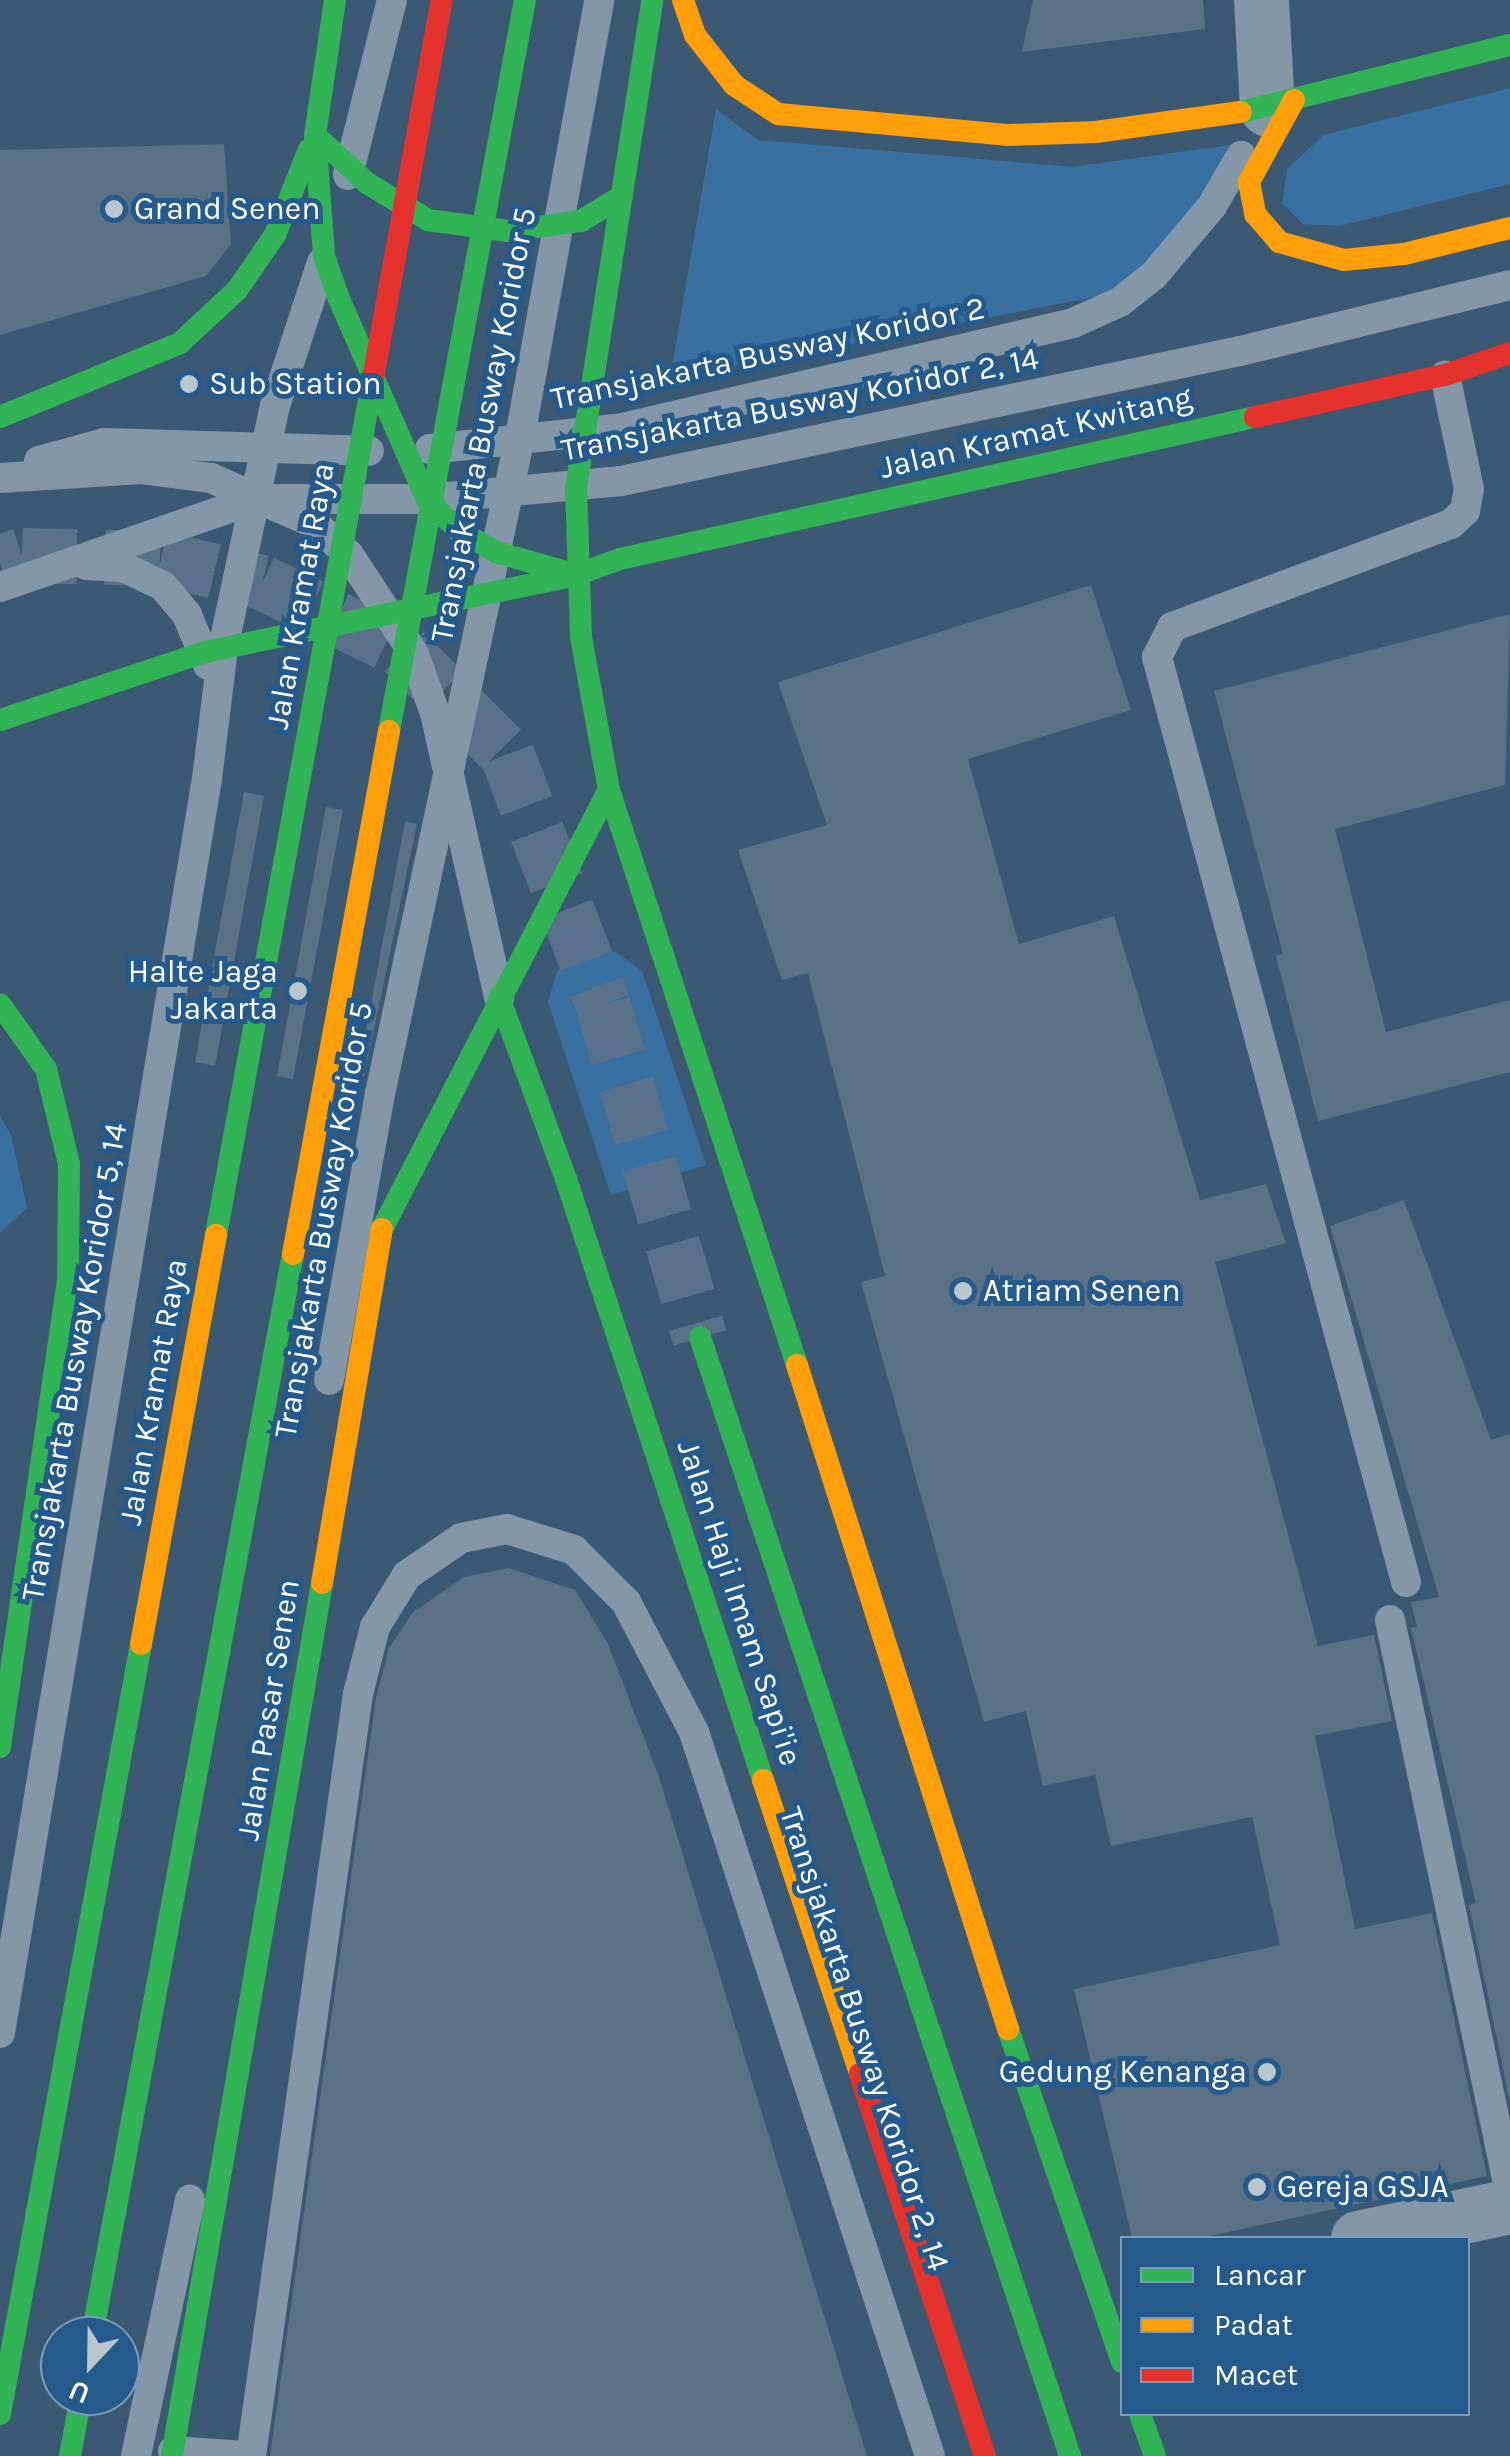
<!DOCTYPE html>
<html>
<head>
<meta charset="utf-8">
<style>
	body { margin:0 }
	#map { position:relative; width:1510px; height:2456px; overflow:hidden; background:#3c5974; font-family:Karla,sans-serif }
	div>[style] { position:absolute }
	.green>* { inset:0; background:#3970a2 }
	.building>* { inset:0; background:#5a7186 }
	.primary-tunnel>* { height:55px; margin-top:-27.5px; transform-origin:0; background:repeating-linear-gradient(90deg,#597289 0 55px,transparent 0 83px) }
	.lane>* { height:30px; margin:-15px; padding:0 15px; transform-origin:15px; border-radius:15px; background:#8397a9 }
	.street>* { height:55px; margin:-27.5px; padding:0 27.5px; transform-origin:27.5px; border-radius:27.5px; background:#8397a9 }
	.fast>* { height:22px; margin:-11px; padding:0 11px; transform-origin:11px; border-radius:11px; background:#30b455 }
	.slow>* { height:22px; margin:-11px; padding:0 11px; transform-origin:11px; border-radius:11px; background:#ff9f0a }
	.jam>* { height:22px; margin:-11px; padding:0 11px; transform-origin:11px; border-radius:11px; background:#e5322d }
	.fast-bridge>* { height:22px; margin:-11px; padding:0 11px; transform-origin:11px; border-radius:11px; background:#30b455 }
	.slow-bridge>* { height:22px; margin:-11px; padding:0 11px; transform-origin:11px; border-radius:11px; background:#ff9f0a }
	.jam-bridge>* { height:22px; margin:-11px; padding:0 11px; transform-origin:11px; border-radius:11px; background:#e5322d }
	.dots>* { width:28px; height:28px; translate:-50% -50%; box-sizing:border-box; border:5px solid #245a8c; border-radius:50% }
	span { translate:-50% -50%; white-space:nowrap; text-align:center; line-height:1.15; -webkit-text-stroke:10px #245a8c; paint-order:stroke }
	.poi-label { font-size:32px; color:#fff }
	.left { translate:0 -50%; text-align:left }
	.right { translate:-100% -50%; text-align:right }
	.street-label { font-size:32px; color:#fff }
	.legend { position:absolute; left:1120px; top:2236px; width:350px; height:180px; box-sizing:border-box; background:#245a8c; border:2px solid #7c9cba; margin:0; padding:12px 18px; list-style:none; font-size:30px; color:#fff }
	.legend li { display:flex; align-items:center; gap:20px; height:50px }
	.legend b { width:50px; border:2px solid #7c9cba }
	.north { position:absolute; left:40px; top:2316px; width:100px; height:100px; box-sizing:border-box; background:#245a8c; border:2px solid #7c9cba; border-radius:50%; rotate:202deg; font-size:28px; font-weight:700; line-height:40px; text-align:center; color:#fff }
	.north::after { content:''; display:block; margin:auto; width:35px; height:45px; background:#bbc5ce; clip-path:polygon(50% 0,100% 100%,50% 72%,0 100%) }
</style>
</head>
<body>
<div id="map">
	<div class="green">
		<div style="clip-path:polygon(1510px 88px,1510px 184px,1339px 226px,1303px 224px,1282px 203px,1287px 170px,1323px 135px)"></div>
		<div style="clip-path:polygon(716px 109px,758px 140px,1072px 167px,1251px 142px,1130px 290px,670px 379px)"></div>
		<div style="clip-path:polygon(600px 949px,616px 952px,642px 971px,706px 1165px,611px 1195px,548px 1002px,557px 971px,583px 952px)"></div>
		<div style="clip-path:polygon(0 1116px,11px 1135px,27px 1208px,0 1233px)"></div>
	</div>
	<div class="building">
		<div style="clip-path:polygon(1033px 0,1203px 0,1205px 29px,1022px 52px)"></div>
		<div style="clip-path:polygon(224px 144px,231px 244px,206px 276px,0 335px,0 150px)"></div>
		<div style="clip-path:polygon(1091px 585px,1131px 710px,968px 759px,1019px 944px,1114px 916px,1200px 1200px,1266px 1184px,1286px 1243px,1215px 1262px,1318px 1646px,1374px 1635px,1392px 1721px,1315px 1736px,1355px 1929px,1432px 1913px,1487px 2176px,1201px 2238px,1132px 2238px,1074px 1989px,1280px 1945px,1252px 1817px,1111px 1846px,1095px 1775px,1043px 1786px,1026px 1711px,984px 1722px,861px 1282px,885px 1276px,808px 973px,782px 980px,738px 850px,827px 825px,778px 682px)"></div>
		<div style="clip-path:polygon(1510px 614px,1505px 785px,1335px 829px,1386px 1032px,1510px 1000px,1510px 1072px,1318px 1121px,1276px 956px,1283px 954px,1214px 691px)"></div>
		<div style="clip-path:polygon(244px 792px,264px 796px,215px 1066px,195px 1062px)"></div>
		<div style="clip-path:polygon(326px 807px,343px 810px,293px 1079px,277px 1076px)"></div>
		<div style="clip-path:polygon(405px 821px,417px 824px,361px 1091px,355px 1090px)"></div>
		<div style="clip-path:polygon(1404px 1200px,1491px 1440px,1510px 1434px,1510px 2102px,1469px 1905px,1476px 1903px,1411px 1628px,1417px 1627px,1411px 1602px,1439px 1597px,1330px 1226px)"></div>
		<div style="clip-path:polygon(509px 1568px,575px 1590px,608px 1644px,659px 1777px,867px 2456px,270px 2456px,376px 1698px,389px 1648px,413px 1612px,464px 1577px)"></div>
	</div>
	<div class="primary-tunnel">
		<div style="left:0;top:562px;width:23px;rotate:-18deg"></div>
		<div style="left:22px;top:555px;width:139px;rotate:1.2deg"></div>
		<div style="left:161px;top:558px;width:104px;rotate:13.4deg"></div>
		<div style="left:262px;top:582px;width:158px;rotate:25.9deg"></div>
		<div style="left:404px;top:651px;width:146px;rotate:45deg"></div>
		<div style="left:507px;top:754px;width:268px;rotate:69deg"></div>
		<div style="left:603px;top:1004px;width:347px;rotate:73.8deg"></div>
	</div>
	<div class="lane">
		<div style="left:348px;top:175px;width:180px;rotate:-75.9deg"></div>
		<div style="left:430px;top:449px;width:193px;rotate:-6.2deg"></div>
		<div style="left:622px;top:428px;width:463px;rotate:-13.1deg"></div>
		<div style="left:1073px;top:323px;width:51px;rotate:-24.1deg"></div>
		<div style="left:1120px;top:302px;width:43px;rotate:-38.5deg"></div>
		<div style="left:1154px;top:275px;width:90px;rotate:-50deg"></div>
		<div style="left:1212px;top:206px;width:58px;rotate:-59.9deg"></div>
		<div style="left:39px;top:461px;width:68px;rotate:-15.3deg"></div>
		<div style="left:105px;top:443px;width:264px;rotate:1.7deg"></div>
		<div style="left:0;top:478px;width:142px;rotate:-3.6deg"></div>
		<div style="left:142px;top:469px;width:70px;rotate:7.4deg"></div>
		<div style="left:211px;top:478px;width:112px;rotate:23.6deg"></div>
		<div style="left:314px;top:523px;width:47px;rotate:42.4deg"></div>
		<div style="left:349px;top:555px;width:118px;rotate:56.7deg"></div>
		<div style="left:414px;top:654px;width:63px;rotate:70.4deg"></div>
		<div style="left:435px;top:713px;width:292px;rotate:77.3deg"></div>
		<div style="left:86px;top:565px;width:37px;rotate:3deg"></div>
		<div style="left:123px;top:567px;width:44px;rotate:25.4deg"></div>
		<div style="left:163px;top:586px;width:38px;rotate:50deg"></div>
		<div style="left:187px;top:615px;width:54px;rotate:67.2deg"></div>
		<div style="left:0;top:587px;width:270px;rotate:-19deg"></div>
		<div style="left:255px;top:499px;width:172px"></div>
		<div style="left:427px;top:499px;width:195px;rotate:-5.3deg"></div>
		<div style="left:621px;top:481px;width:633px;rotate:-11.86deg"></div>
		<div style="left:1240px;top:351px;width:278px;rotate:-13.7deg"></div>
		<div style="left:329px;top:1380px;width:291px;rotate:-79.9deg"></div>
		<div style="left:380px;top:1094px;width:667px;rotate:-77.97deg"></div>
		<div style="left:519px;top:442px;width:449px;rotate:-79.7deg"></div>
		<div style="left:1406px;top:1582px;width:958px;rotate:-105.07deg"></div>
		<div style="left:1157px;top:657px;width:34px;rotate:-63deg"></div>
		<div style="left:1172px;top:627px;width:297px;rotate:-20.3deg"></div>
		<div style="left:1451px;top:524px;width:19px;rotate:-43deg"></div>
		<div style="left:1465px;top:511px;width:22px;rotate:-80deg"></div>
		<div style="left:1469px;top:489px;width:116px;rotate:-101.9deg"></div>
		<div style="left:1390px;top:1620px;width:585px;rotate:78.17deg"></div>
		<div style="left:0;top:2033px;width:1271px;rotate:-80.63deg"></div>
		<div style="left:207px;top:779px;width:132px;rotate:-83deg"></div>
		<div style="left:223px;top:648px;width:248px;rotate:-77.9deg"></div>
		<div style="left:275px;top:406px;width:151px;rotate:-71.9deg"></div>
		<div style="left:173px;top:2451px;width:71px;rotate:4deg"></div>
		<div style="left:136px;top:2456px;width:262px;rotate:-78.1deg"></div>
		<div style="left:251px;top:2456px;width:769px;rotate:-82.01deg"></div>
		<div style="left:358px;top:1694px;width:69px;rotate:-75.8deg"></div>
		<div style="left:375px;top:1627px;width:61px;rotate:-58.4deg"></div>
		<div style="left:407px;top:1575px;width:65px;rotate:-34.4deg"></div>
		<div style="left:461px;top:1538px;width:47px;rotate:-11.1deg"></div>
		<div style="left:507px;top:1529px;width:70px;rotate:17.4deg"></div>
		<div style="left:574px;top:1550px;width:74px;rotate:45deg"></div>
		<div style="left:626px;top:1602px;width:147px;rotate:62.4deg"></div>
		<div style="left:694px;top:1732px;width:761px;rotate:71.95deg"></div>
	</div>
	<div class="street">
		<div style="left:1261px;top:0;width:109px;rotate:86.8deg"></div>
		<div style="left:1358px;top:2238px;width:155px;rotate:-11.9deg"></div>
	</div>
	<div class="fast">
		<div style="left:335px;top:0;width:136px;rotate:98.4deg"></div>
		<div style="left:315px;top:135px;width:121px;rotate:85.7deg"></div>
		<div style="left:324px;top:256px;width:46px;rotate:70.8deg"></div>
		<div style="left:339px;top:299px;width:219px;rotate:66.3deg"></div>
		<div style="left:427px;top:499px;width:44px;rotate:45deg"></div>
		<div style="left:458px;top:530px;width:44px;rotate:30.1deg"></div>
		<div style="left:496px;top:552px;width:76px;rotate:16deg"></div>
		<div style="left:1241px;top:112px;width:277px;rotate:-14deg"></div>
		<div style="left:315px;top:135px;width:71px;rotate:42.7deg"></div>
		<div style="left:367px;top:183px;width:71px;rotate:31.2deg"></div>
		<div style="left:428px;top:220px;width:81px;rotate:7.8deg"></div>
		<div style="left:508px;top:231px;width:74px;rotate:-7.8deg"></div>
		<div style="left:581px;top:221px;width:48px;rotate:-31.4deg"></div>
		<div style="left:0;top:417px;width:195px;rotate:-22.3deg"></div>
		<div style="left:180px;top:343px;width:78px;rotate:-42.9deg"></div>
		<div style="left:237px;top:290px;width:67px;rotate:-55.4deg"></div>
		<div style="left:275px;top:235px;width:92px;rotate:-68.4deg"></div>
		<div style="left:0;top:720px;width:216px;rotate:-18.4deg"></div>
		<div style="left:205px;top:652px;width:379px;rotate:-11.7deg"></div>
		<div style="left:576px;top:575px;width:47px;rotate:-20deg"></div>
		<div style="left:620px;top:559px;width:651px;rotate:-12.61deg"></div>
		<div style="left:609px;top:790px;width:605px;rotate:71.89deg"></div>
		<div style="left:499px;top:997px;width:194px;rotate:69.8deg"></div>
		<div style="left:566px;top:1179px;width:632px;rotate:71.85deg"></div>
		<div style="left:0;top:1004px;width:80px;rotate:54.7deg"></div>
		<div style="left:46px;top:1069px;width:98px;rotate:76.4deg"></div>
		<div style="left:69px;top:1164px;width:116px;rotate:90.5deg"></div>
		<div style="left:68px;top:1280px;width:472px;rotate:98.3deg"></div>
		<div style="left:382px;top:1229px;width:494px;rotate:-62.7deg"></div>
		<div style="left:609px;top:790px;width:156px;rotate:-100.4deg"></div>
		<div style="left:581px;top:637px;width:149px;rotate:-91.9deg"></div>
		<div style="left:576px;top:488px;width:494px;rotate:-81.1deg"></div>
		<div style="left:700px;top:1337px;width:1179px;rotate:71.7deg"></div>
		<div style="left:1008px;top:2029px;width:352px;rotate:71.1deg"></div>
		<div style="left:1140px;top:2414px;width:45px;rotate:70.3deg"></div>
		<div style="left:70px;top:2456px;width:61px;rotate:-79.6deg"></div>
		<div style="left:172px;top:2456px;width:886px;rotate:-80.25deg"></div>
	</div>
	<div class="slow">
		<div style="left:683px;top:0;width:37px;rotate:71deg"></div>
		<div style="left:695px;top:35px;width:63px;rotate:52deg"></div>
		<div style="left:734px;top:85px;width:53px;rotate:33.4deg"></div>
		<div style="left:778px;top:114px;width:230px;rotate:5.2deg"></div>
		<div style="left:1007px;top:135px;width:89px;rotate:-1.9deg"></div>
		<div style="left:1096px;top:132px;width:146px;rotate:-7.9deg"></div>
		<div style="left:1294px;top:100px;width:94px;rotate:118.8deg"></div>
		<div style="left:1249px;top:182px;width:33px;rotate:79deg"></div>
		<div style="left:1255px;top:214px;width:37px;rotate:49deg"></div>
		<div style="left:1279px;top:242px;width:67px;rotate:15.5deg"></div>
		<div style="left:1344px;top:260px;width:60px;rotate:-5.7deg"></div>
		<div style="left:1404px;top:254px;width:109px;rotate:-13.8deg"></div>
		<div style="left:797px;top:1365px;width:697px;rotate:72.37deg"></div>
		<div style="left:322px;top:1583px;width:359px;rotate:-80.4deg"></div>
		<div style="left:763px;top:1780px;width:310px;rotate:71.7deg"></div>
	</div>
	<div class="jam">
		<div style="left:1255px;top:417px;width:195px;rotate:-12.5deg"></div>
		<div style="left:1445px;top:375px;width:69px;rotate:-18.7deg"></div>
		<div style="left:860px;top:2074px;width:402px;rotate:71.9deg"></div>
	</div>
	<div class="fast-bridge">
		<div style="left:389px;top:731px;width:744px;rotate:-79.46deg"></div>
		<div style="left:216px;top:1235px;width:860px;rotate:-79.62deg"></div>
		<div style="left:92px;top:2336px;width:1101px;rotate:-79.48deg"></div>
		<div style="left:0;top:2414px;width:783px;rotate:-79.62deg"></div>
	</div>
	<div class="slow-bridge">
		<div style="left:293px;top:1254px;width:532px;rotate:-79.6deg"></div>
		<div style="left:141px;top:1644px;width:416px;rotate:-79.6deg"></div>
	</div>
	<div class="jam-bridge">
		<div style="left:371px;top:389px;width:395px;rotate:-79.7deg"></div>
	</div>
	<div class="dots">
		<div style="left:114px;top:209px;background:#bbc5ce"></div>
		<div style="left:189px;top:384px;background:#bbc5ce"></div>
		<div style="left:298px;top:991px;background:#bbc5ce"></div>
		<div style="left:963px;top:1291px;background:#bbc5ce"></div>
		<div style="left:1267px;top:2072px;background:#bbc5ce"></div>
		<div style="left:1257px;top:2187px;background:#bbc5ce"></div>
	</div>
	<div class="poi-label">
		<span class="left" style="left:134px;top:209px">Grand Senen</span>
		<span class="left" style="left:209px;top:384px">Sub Station</span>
		<span class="right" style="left:278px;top:991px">Halte Jaga<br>Jakarta</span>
		<span class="left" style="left:983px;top:1291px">Atriam Senen</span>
		<span class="right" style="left:1247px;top:2072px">Gedung Kenanga</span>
		<span class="left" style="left:1277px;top:2187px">Gereja GSJA</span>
	</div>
	<div class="street-label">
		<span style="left:768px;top:354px;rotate:-12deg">Transjakarta Busway Koridor 2</span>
		<span style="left:800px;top:405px;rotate:-11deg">Transjakarta Busway Koridor 2, 14</span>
		<span style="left:484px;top:425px;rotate:-79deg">Transjakarta Busway Koridor 5</span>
		<span style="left:1036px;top:433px;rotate:-13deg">Jalan Kramat Kwitang</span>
		<span style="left:301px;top:596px;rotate:-80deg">Jalan Kramat Raya</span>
		<span style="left:324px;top:1220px;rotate:-80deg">Transjakarta Busway Koridor 5</span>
		<span style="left:75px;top:1362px;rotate:-80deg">Transjakarta Busway Koridor 5, 14</span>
		<span style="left:154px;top:1392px;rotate:-80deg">Jalan Kramat Raya</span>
		<span style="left:739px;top:1603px;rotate:72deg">Jalan Haji Imam Sapi'ie</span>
		<span style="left:269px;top:1710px;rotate:-81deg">Jalan Pasar Senen</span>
		<span style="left:864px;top:2039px;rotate:72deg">Transjakarta Busway Koridor 2, 14</span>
	</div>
	<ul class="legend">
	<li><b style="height:12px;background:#30b455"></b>Lancar</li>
	<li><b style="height:12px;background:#ff9f0a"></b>Padat</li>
	<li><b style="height:12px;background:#e5322d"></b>Macet</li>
	</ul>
	<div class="north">U</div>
</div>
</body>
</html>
